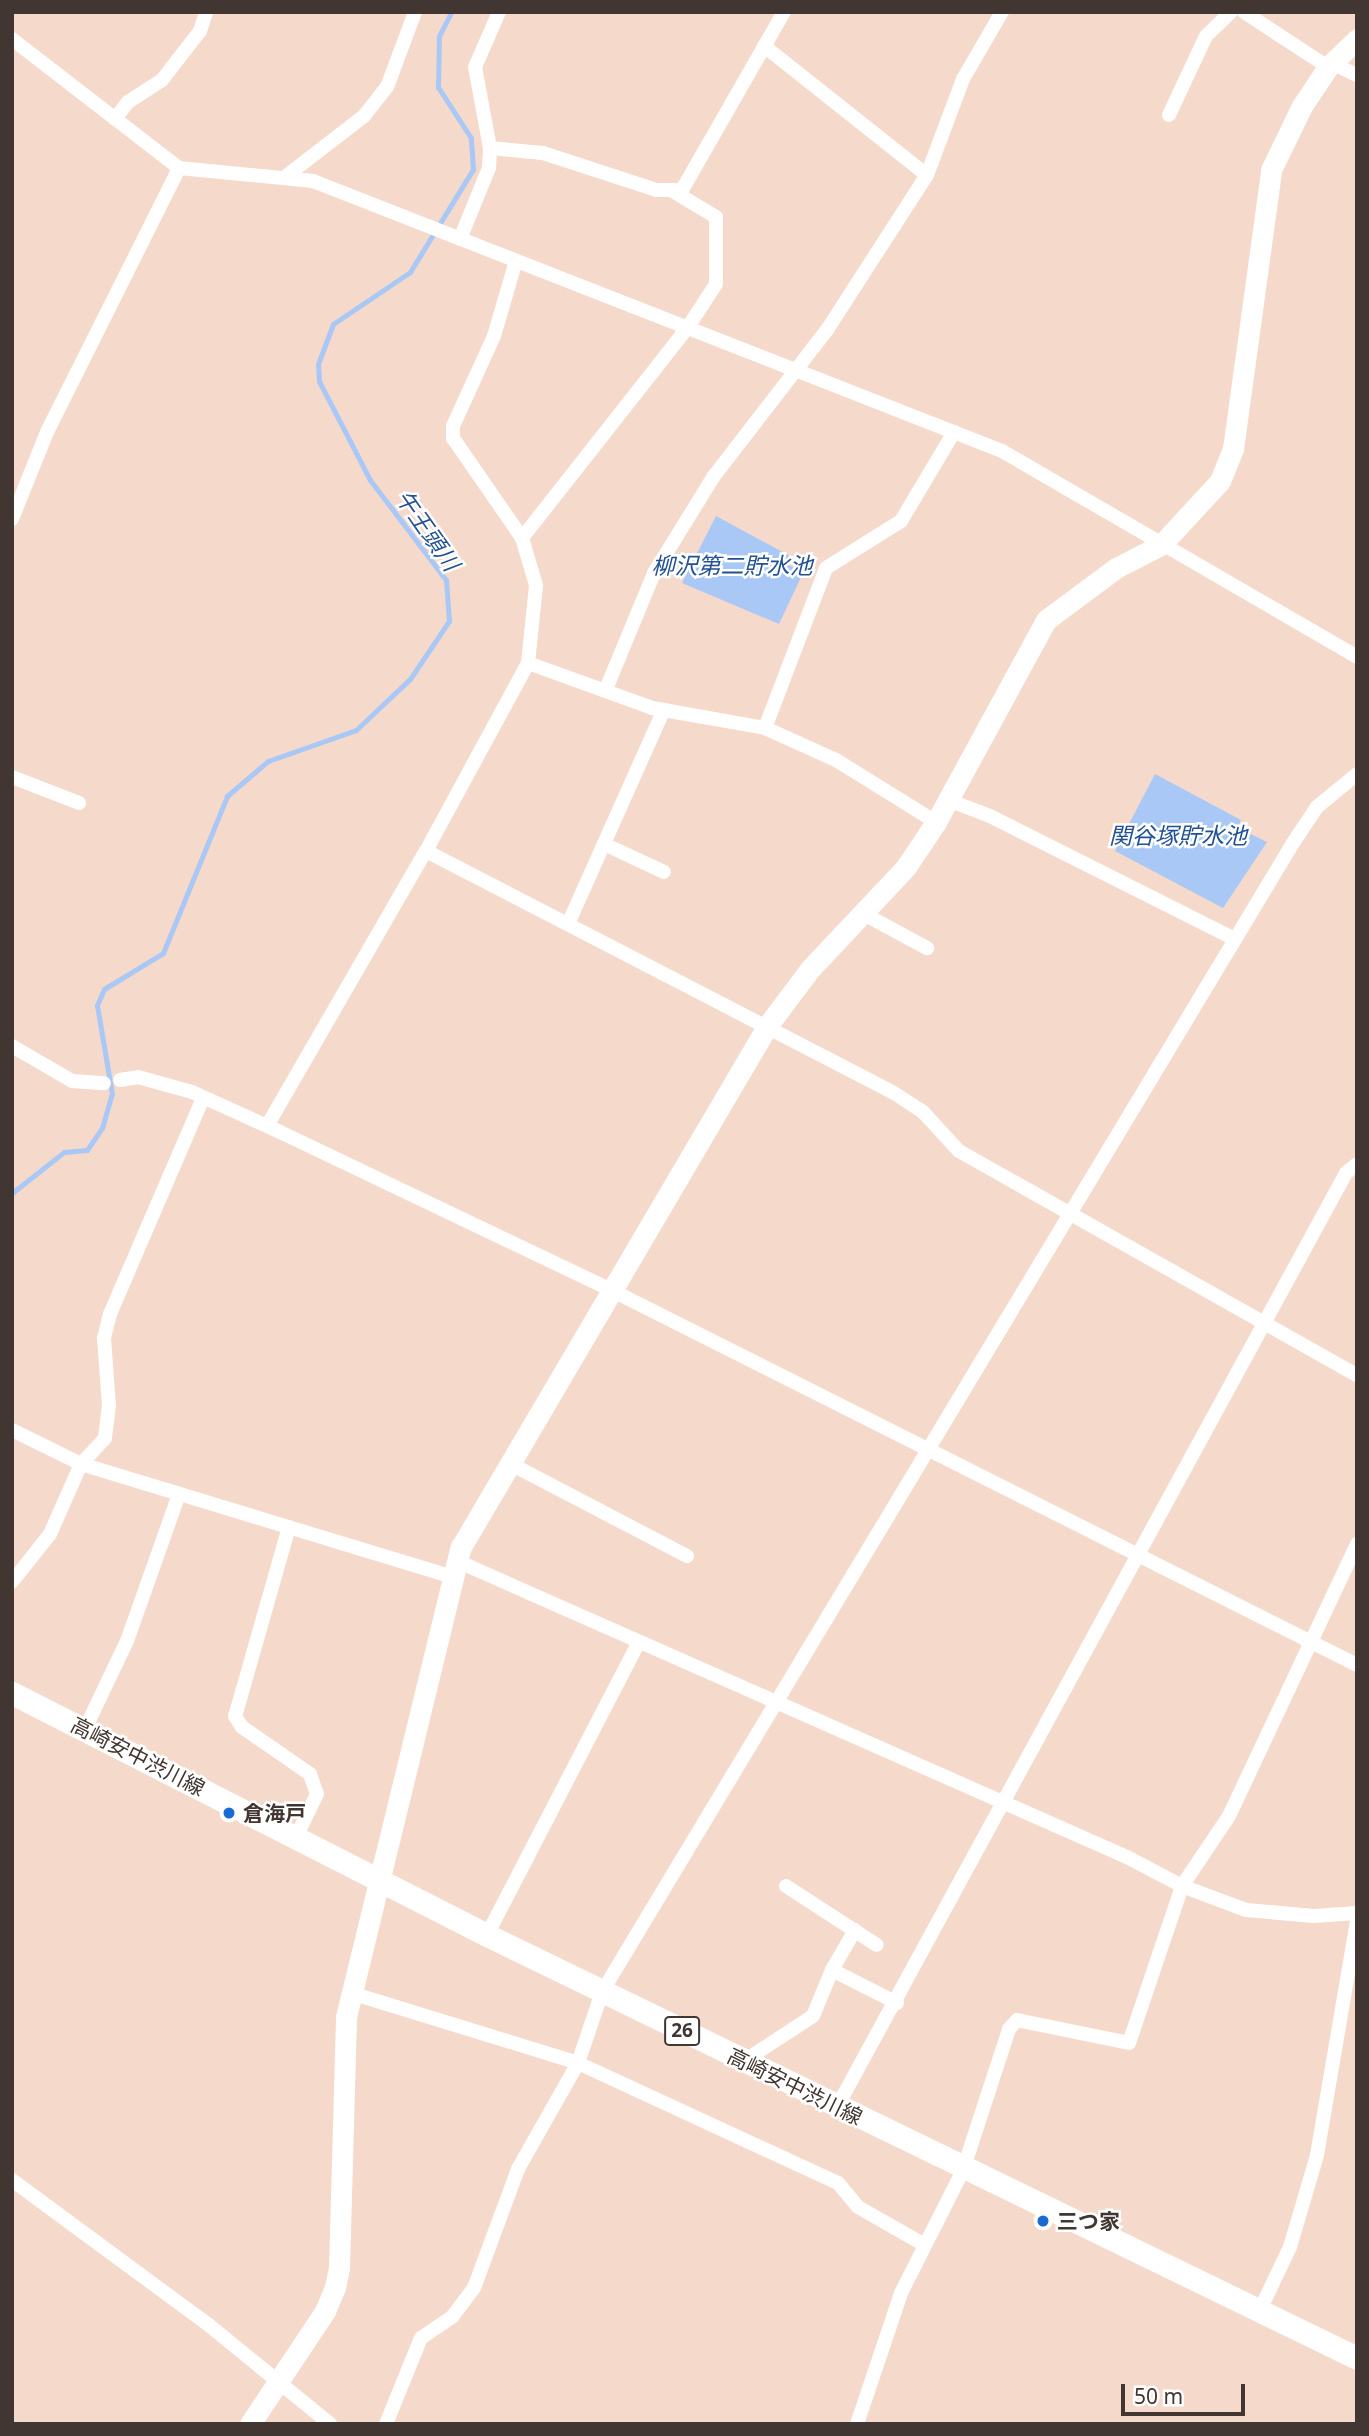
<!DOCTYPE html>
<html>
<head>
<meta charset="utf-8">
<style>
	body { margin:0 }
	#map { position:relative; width:1369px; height:2436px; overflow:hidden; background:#f5d9cb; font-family:"Noto Sans","Noto Sans JP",sans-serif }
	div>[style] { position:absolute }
	.water>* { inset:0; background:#a9c8f5 }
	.stream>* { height:5px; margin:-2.5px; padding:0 2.5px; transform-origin:2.5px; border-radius:2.5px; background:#a9c8f5 }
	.street>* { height:14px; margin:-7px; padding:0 7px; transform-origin:7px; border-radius:7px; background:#fff }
	.secondary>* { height:21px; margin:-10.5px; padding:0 10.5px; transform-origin:10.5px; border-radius:10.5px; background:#fff }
	.primary>* { height:23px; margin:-11.5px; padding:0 11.5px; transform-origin:11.5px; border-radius:11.5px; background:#fff }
	.dots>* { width:19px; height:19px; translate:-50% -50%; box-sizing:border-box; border:4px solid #fff; border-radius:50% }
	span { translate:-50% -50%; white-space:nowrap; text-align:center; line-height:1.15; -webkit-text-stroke:5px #fff; paint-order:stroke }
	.shield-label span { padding:2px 5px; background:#fff; border:2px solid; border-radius:5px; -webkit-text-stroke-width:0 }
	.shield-label { font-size:19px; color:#413631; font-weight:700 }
	.street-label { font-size:21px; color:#413631 }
	.poi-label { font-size:21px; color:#413631; font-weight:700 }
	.left { translate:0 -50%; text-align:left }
	.water-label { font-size:23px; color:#235294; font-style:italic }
	.frame { position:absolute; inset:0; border:14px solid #413631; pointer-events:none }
	.scale { position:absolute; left:1121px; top:2384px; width:124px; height:32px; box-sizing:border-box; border:4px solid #413631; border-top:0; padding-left:9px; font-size:21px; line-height:24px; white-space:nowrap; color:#413631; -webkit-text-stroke:5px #fff; paint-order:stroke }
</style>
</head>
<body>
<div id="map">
	<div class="water">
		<div style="clip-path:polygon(716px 516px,790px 556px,787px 564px,803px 573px,779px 624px,682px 583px)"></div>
		<div style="clip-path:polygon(1155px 774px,1241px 820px,1238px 828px,1267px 842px,1223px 908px,1115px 851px)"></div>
	</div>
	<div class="stream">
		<div style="left:12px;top:1193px;width:66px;rotate:-38.3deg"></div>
		<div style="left:64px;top:1152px;width:23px;rotate:-5deg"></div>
		<div style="left:87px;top:1150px;width:27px;rotate:-56deg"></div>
		<div style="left:102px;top:1128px;width:35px;rotate:-74deg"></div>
		<div style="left:112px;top:1094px;width:90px;rotate:-99.6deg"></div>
		<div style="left:97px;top:1005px;width:17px;rotate:-66deg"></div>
		<div style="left:104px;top:989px;width:69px;rotate:-31.4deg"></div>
		<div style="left:163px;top:953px;width:170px;rotate:-67.8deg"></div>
		<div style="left:227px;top:796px;width:54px;rotate:-40.5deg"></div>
		<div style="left:268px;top:761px;width:93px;rotate:-19.4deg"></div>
		<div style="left:356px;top:730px;width:74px;rotate:-43.4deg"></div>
		<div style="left:410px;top:679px;width:70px;rotate:-56.1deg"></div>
		<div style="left:449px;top:621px;width:41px;rotate:-94.2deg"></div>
		<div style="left:446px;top:580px;width:126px;rotate:-127.2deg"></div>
		<div style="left:370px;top:480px;width:111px;rotate:-117.3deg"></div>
		<div style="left:319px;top:381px;width:17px;rotate:-93deg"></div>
		<div style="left:318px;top:364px;width:43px;rotate:-69.4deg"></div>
		<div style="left:333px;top:324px;width:93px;rotate:-34deg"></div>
		<div style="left:410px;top:272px;width:121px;rotate:-58.5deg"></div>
		<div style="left:473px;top:169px;width:31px;rotate:-94deg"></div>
		<div style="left:471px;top:138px;width:61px;rotate:-122.9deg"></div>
		<div style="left:438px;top:87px;width:51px;rotate:-88.9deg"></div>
		<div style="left:439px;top:36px;width:27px;rotate:-63deg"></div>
	</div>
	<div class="street">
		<div style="left:1244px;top:12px;width:100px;rotate:33.2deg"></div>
		<div style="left:12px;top:39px;width:211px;rotate:37.7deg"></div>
		<div style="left:179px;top:168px;width:135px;rotate:5.5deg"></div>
		<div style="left:313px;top:181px;width:740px;rotate:21.4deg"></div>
		<div style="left:1002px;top:451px;width:410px;rotate:30.1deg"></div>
		<div style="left:764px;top:46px;width:208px;rotate:38.4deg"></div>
		<div style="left:1334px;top:64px;width:25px;rotate:26deg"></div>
		<div style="left:1169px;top:115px;width:87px;rotate:-64.9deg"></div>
		<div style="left:1206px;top:36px;width:35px;rotate:-44deg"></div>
		<div style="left:115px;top:119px;width:21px;rotate:-53deg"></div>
		<div style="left:128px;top:102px;width:40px;rotate:-32.9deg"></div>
		<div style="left:162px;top:80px;width:62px;rotate:-52.2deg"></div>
		<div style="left:200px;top:31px;width:20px;rotate:-72deg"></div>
		<div style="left:490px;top:148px;width:53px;rotate:5.4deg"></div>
		<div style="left:543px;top:153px;width:119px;rotate:18.1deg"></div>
		<div style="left:656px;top:190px;width:26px"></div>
		<div style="left:682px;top:190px;width:205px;rotate:-60.2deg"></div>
		<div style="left:285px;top:177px;width:100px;rotate:-37.7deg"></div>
		<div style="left:364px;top:116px;width:37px;rotate:-52deg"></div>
		<div style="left:387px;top:87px;width:80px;rotate:-69.5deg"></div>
		<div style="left:460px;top:239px;width:77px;rotate:-67.8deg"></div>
		<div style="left:489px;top:168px;width:20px;rotate:-87deg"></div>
		<div style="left:490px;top:148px;width:82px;rotate:-100.5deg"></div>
		<div style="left:475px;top:67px;width:60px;rotate:-66.4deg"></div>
		<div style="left:12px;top:519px;width:94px;rotate:-68.1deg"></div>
		<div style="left:47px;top:432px;width:295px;rotate:-63.4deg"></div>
		<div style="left:522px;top:538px;width:268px;rotate:-51.8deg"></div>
		<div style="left:688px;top:327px;width:51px;rotate:-56.9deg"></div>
		<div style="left:716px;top:284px;width:67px;rotate:-90deg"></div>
		<div style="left:716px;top:217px;width:52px;rotate:-149deg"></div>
		<div style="left:528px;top:663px;width:132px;rotate:19.9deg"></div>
		<div style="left:652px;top:708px;width:115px;rotate:10deg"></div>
		<div style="left:765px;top:728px;width:78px;rotate:24.3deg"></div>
		<div style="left:836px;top:760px;width:118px;rotate:31.8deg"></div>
		<div style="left:606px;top:689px;width:126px;rotate:-67.5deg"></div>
		<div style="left:654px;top:573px;width:114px;rotate:-58.3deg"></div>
		<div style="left:714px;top:476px;width:185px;rotate:-52.3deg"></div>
		<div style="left:827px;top:330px;width:184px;rotate:-57.2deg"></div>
		<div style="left:927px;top:175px;width:103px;rotate:-69.4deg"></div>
		<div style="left:963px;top:79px;width:78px;rotate:-59.8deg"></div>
		<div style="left:765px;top:728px;width:171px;rotate:-69.1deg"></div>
		<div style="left:826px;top:568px;width:89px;rotate:-32.1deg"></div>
		<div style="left:901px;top:521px;width:104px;rotate:-59.2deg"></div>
		<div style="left:12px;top:777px;width:72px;rotate:21.2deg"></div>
		<div style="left:948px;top:800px;width:45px;rotate:20.9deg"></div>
		<div style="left:990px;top:816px;width:274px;rotate:26.7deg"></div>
		<div style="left:604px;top:844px;width:66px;rotate:25deg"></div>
		<div style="left:426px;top:851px;width:527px;rotate:27.34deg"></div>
		<div style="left:894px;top:1093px;width:35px;rotate:33deg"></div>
		<div style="left:923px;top:1112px;width:53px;rotate:47.3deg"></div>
		<div style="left:959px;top:1151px;width:457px;rotate:29.4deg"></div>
		<div style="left:864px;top:914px;width:72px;rotate:28.4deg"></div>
		<div style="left:568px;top:924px;width:235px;rotate:-65.9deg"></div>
		<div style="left:12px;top:1046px;width:69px;rotate:30.3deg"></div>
		<div style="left:72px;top:1081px;width:32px;rotate:4deg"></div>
		<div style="left:120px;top:1080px;width:18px;rotate:-9deg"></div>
		<div style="left:138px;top:1077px;width:56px;rotate:15.5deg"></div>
		<div style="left:192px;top:1092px;width:94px;rotate:24.4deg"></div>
		<div style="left:278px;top:1131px;width:369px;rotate:25.5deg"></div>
		<div style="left:611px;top:1290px;width:835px;rotate:26.69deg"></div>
		<div style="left:267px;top:1126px;width:318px;rotate:-60deg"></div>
		<div style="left:426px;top:851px;width:214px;rotate:-61.5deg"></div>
		<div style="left:528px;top:663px;width:78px;rotate:-84.1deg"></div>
		<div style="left:536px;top:585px;width:49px;rotate:-106.6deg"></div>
		<div style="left:522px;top:538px;width:121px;rotate:-124.6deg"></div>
		<div style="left:453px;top:438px;width:12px;rotate:-90deg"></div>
		<div style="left:453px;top:426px;width:99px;rotate:-65.5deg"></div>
		<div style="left:494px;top:336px;width:78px;rotate:-73.7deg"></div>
		<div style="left:12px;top:1430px;width:77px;rotate:26.2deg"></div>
		<div style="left:81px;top:1464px;width:388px;rotate:16.9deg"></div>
		<div style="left:509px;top:1463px;width:201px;rotate:27.6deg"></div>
		<div style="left:289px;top:1527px;width:197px;rotate:105.9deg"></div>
		<div style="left:235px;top:1716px;width:13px;rotate:58deg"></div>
		<div style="left:242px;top:1727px;width:83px;rotate:34.7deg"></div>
		<div style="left:310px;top:1774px;width:21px;rotate:71deg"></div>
		<div style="left:317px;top:1794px;width:46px;rotate:116deg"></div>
		<div style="left:457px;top:1561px;width:732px;rotate:23.84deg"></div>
		<div style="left:1127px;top:1857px;width:62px;rotate:27.8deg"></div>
		<div style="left:1182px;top:1886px;width:68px;rotate:20.6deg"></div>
		<div style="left:1246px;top:1910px;width:68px;rotate:5deg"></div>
		<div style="left:1314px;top:1916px;width:43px;rotate:-4deg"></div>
		<div style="left:12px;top:1582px;width:61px;rotate:-51.6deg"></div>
		<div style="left:50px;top:1534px;width:77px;rotate:-66.1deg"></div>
		<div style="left:81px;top:1464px;width:35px;rotate:-47deg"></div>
		<div style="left:105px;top:1438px;width:32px;rotate:-83deg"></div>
		<div style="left:109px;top:1406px;width:68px;rotate:-94.2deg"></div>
		<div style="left:104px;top:1338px;width:25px;rotate:-76deg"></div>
		<div style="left:110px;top:1314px;width:235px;rotate:-66.7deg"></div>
		<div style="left:85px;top:1729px;width:98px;rotate:-64.5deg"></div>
		<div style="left:127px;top:1641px;width:156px;rotate:-70.5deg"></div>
		<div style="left:786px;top:1886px;width:108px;rotate:33deg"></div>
		<div style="left:487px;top:1935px;width:330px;rotate:-62.6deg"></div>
		<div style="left:832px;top:1970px;width:46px;rotate:-60.1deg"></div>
		<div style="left:351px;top:1993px;width:238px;rotate:17.1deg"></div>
		<div style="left:578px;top:2063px;width:286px;rotate:24.8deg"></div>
		<div style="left:838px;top:2183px;width:31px;rotate:50deg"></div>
		<div style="left:858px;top:2207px;width:75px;rotate:29.6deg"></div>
		<div style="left:744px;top:2061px;width:82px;rotate:-33.1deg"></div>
		<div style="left:813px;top:2016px;width:50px;rotate:-67.6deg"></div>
		<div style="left:832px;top:1970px;width:73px;rotate:26.9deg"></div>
		<div style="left:837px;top:2107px;width:1064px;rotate:-61.41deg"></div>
		<div style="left:1346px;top:1173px;width:14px;rotate:-39deg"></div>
		<div style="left:12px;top:2180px;width:246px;rotate:36.4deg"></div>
		<div style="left:210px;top:2326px;width:155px;rotate:39.2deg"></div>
		<div style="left:1259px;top:2312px;width:72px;rotate:-64.5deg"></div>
		<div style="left:1290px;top:2247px;width:96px;rotate:-73.6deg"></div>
		<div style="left:1317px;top:2155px;width:237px;rotate:-80.3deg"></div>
		<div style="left:386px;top:2424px;width:93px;rotate:-67.9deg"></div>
		<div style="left:421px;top:2338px;width:37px;rotate:-34deg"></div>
		<div style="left:452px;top:2317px;width:36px;rotate:-53deg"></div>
		<div style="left:474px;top:2288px;width:127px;rotate:-69.7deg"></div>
		<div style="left:518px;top:2169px;width:122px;rotate:-60.5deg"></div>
		<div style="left:578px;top:2063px;width:75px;rotate:-71.3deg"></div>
		<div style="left:602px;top:1992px;width:1341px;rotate:-58.98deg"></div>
		<div style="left:1293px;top:843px;width:43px;rotate:-56.3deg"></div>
		<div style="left:1317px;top:807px;width:52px;rotate:-39.5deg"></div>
		<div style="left:857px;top:2424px;width:138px;rotate:-71.4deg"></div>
		<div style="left:901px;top:2293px;width:138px;rotate:-63.2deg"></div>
		<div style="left:963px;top:2170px;width:148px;rotate:-71.9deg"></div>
		<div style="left:1009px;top:2029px;width:12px;rotate:-48deg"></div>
		<div style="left:1017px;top:2020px;width:114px;rotate:11.6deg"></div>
		<div style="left:1129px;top:2043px;width:166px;rotate:-71.3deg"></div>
		<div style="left:1182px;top:1886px;width:84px;rotate:-56.1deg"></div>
		<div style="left:1229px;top:1816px;width:301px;rotate:-64.8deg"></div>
	</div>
	<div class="secondary">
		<div style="left:250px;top:2424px;width:136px;rotate:-56.4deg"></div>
		<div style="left:325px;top:2311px;width:25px;rotate:-67deg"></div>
		<div style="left:335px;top:2288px;width:20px;rotate:-79deg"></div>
		<div style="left:339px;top:2268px;width:251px;rotate:-88.4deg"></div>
		<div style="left:346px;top:2017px;width:484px;rotate:-76.3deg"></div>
		<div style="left:461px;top:1547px;width:606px;rotate:-59.54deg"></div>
		<div style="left:768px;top:1025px;width:70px;rotate:-53.1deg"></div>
		<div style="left:810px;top:969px;width:140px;rotate:-46.7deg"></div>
		<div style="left:906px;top:867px;width:54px;rotate:-56.3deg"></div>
		<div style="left:936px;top:822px;width:230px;rotate:-61.4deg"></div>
		<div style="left:1046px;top:620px;width:87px;rotate:-36.6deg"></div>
		<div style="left:1116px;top:568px;width:51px;rotate:-27.1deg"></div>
		<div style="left:1161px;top:545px;width:87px;rotate:-47.3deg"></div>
		<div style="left:1220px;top:481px;width:35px;rotate:-68deg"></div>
		<div style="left:1233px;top:449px;width:282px;rotate:-82.2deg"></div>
		<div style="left:1271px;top:170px;width:71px;rotate:-64.2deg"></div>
		<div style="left:1302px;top:106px;width:47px;rotate:-56.3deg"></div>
		<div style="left:1328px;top:67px;width:40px;rotate:-44deg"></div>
	</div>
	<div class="primary">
		<div style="left:12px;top:1693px;width:533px;rotate:27deg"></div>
		<div style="left:487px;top:1935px;width:967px;rotate:25.93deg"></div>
	</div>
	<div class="dots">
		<div style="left:229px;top:1813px;background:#186bd5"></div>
		<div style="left:1043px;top:2221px;background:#186bd5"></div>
	</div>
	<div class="shield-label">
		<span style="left:682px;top:2031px">26</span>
	</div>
	<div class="street-label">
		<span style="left:138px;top:1756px;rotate:27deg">高崎安中渋川線</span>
		<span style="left:795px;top:2086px;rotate:26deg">高崎安中渋川線</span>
	</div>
	<div class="poi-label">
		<span class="left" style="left:243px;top:1813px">倉海戸</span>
		<span class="left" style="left:1057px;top:2221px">三つ家</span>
	</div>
	<div class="water-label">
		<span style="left:428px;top:530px;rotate:55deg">午王頭川</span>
		<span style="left:732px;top:565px">柳沢第二貯水池</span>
		<span style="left:1178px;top:835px">関谷塚貯水池</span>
	</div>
	<div class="frame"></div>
	<div class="scale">50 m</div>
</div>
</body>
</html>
